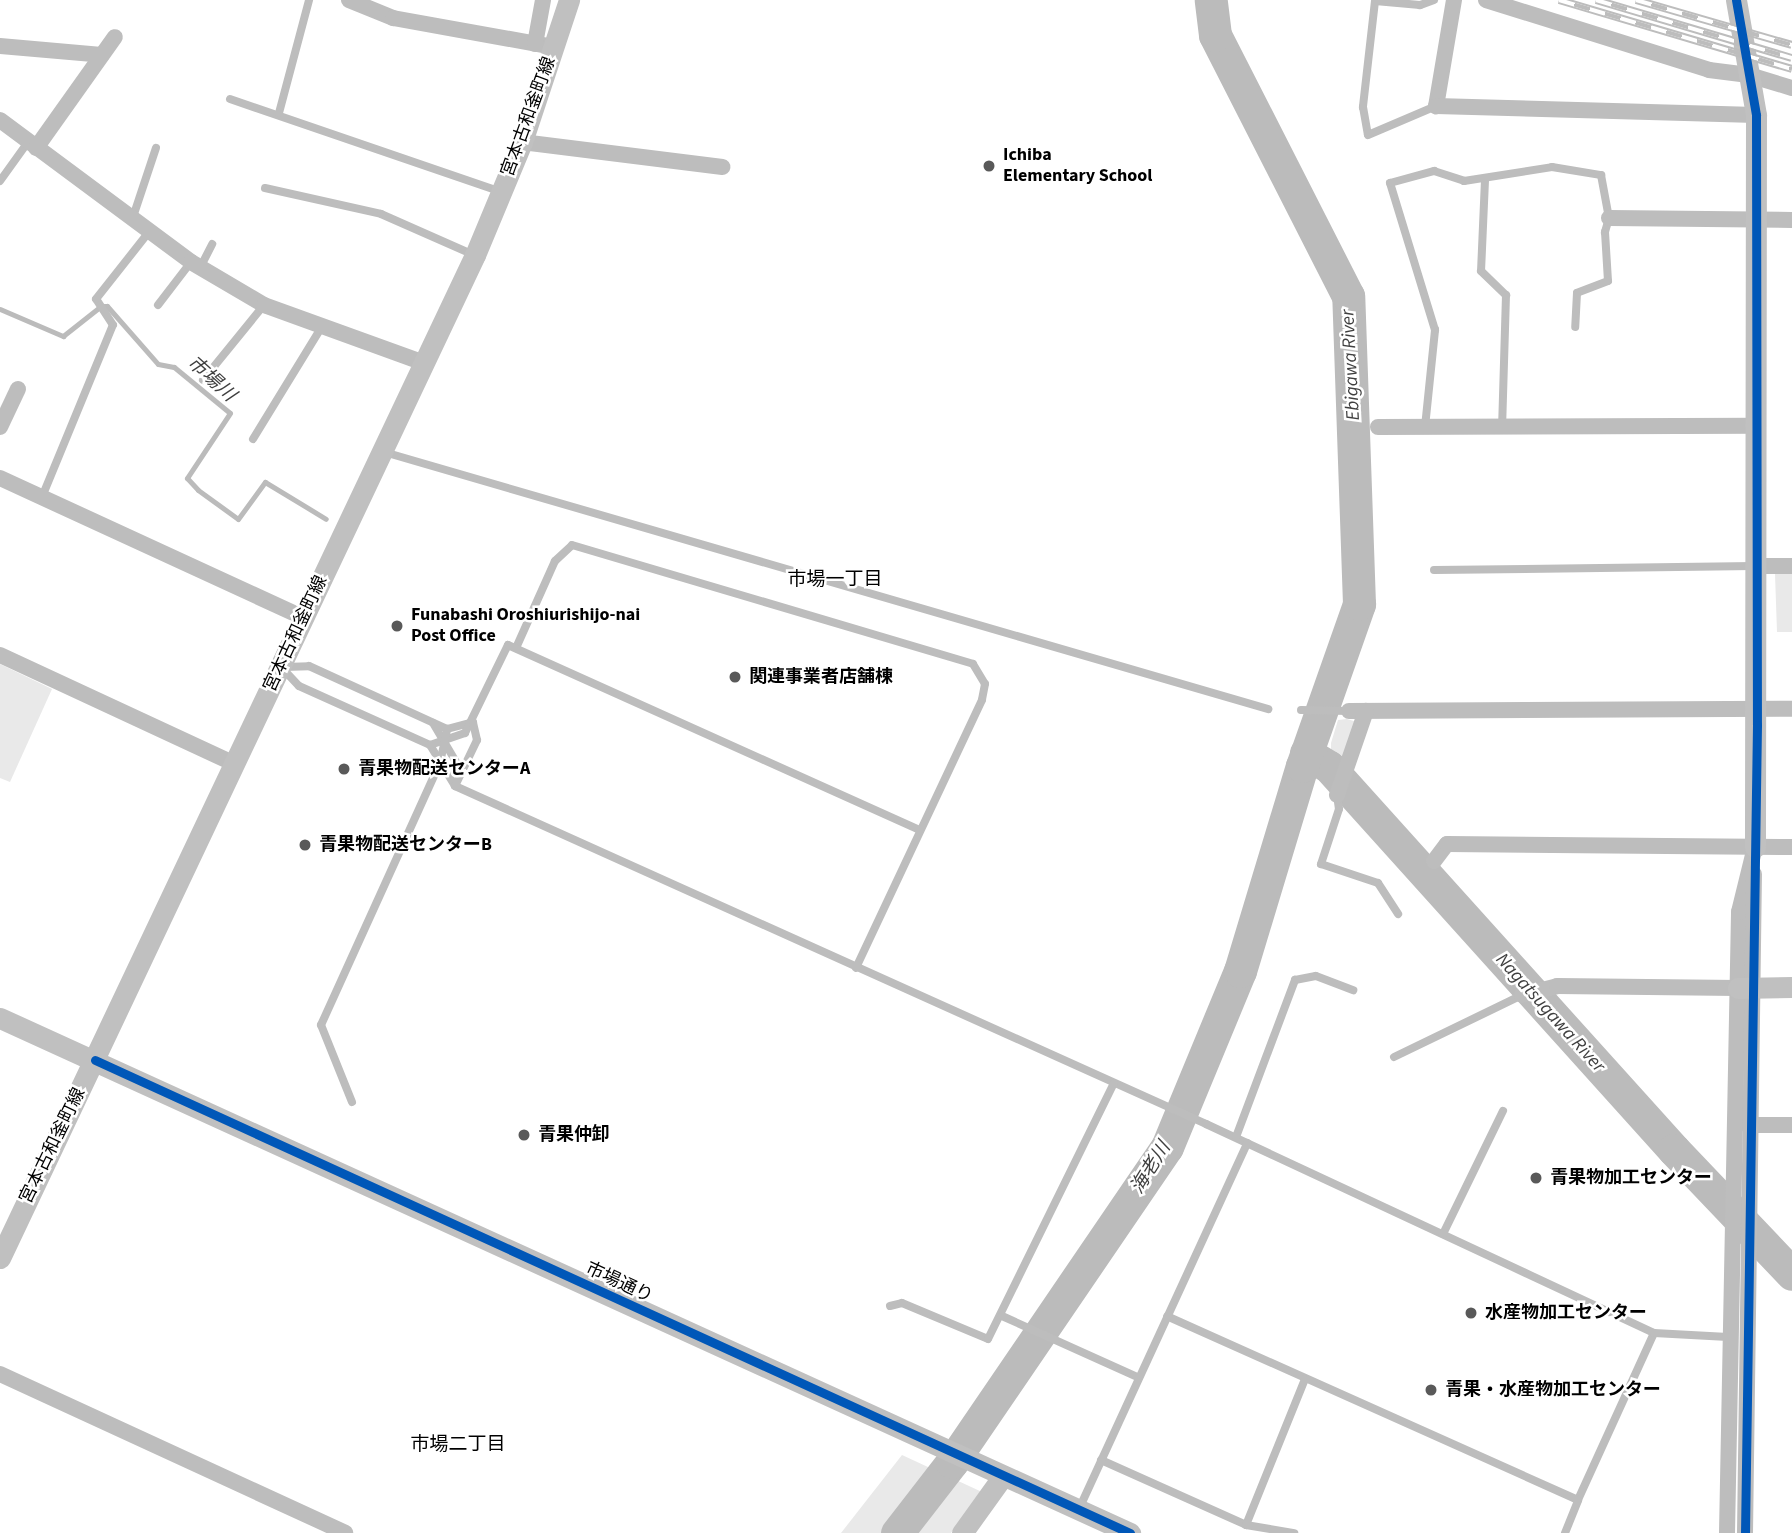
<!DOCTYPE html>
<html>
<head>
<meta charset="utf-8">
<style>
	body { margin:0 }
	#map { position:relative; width:1792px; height:1533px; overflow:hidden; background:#fff; font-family:"Source Sans 3","Noto Sans JP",sans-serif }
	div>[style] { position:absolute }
	.green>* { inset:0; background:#e9e9e9 }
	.stream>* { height:5px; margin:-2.5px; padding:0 2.5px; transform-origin:2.5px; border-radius:2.5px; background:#bbb }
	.river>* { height:33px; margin:-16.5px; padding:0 16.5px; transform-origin:16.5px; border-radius:16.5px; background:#bbb }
	.lane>* { height:8px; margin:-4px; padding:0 4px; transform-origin:4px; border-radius:4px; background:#bdbdbd }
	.street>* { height:16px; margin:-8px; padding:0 8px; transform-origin:8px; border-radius:8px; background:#bdbdbd }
	.secondary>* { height:21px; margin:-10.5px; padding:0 10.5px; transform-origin:10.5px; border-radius:10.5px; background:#c0c0c0 }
	.rail>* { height:8px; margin-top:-4px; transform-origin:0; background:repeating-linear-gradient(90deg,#fff 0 16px,#bdbdbd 0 32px); box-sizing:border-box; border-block:2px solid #bdbdbd }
	.cycleway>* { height:9px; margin:-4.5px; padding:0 4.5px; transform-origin:4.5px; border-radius:4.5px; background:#0057b8 }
	.dots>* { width:19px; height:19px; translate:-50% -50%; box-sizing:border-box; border:4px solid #fff; border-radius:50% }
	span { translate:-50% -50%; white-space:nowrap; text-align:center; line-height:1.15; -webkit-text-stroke:5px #fff; paint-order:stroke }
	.street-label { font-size:18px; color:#000 }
	.poi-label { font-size:18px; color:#000; font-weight:700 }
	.left { translate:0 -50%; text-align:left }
	.water-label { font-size:19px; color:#3f3f3f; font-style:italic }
	.neighbourhood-label { font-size:19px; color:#000 }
</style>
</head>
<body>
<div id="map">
	<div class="green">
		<div style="clip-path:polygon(1792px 573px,1792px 632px,1777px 632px,1775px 574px)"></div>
		<div style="clip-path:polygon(0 664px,52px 689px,10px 782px,0 778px)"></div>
		<div style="clip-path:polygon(1347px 719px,1357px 722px,1347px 754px,1337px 761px,1331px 755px,1331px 743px,1338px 720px)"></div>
		<div style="clip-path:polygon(902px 1455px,982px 1492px,951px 1533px,841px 1533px)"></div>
	</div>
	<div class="stream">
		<div style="left:0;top:309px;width:69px;rotate:23.2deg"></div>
		<div style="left:63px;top:336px;width:48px;rotate:-38.3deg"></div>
		<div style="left:101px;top:306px;width:6px"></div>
		<div style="left:107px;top:306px;width:77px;rotate:48.7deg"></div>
		<div style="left:158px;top:364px;width:16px;rotate:11deg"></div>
		<div style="left:174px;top:367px;width:72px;rotate:39.4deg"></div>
		<div style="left:230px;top:413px;width:78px;rotate:123.5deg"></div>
		<div style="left:187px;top:478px;width:16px;rotate:47deg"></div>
		<div style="left:198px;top:490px;width:49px;rotate:35.9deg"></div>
		<div style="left:238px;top:519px;width:46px;rotate:-53.9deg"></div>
		<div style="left:265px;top:482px;width:71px;rotate:31.2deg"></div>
	</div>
	<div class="river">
		<div style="left:1306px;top:753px;width:27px;rotate:31deg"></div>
		<div style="left:1329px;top:767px;width:515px;rotate:47.99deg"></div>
		<div style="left:1674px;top:1150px;width:171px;rotate:46.4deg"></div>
		<div style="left:897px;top:1533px;width:90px;rotate:-52.2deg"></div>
		<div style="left:952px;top:1462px;width:381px;rotate:-55.7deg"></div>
		<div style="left:1167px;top:1147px;width:191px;rotate:-67.5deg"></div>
		<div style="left:1240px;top:971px;width:214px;rotate:-73.2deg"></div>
		<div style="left:1302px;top:766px;width:172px;rotate:-70.6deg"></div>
		<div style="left:1359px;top:604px;width:308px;rotate:-92deg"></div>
		<div style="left:1348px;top:296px;width:293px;rotate:-117deg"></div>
		<div style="left:1215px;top:35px;width:35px;rotate:-97deg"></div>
	</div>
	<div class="lane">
		<div style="left:1434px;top:0;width:15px;rotate:160deg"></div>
		<div style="left:1420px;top:5px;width:45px;rotate:-174.9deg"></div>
		<div style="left:1375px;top:1px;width:107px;rotate:96.5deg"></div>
		<div style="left:1363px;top:107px;width:28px;rotate:80deg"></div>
		<div style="left:1368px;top:135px;width:74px;rotate:-23.1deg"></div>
		<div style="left:230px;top:99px;width:287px;rotate:18.9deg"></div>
		<div style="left:279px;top:113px;width:117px;rotate:-75.1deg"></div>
		<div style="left:1485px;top:180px;width:91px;rotate:92.5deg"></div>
		<div style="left:1481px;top:271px;width:35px;rotate:44deg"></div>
		<div style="left:1506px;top:295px;width:132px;rotate:91.7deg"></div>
		<div style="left:0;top:181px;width:48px;rotate:-54.3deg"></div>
		<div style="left:265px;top:188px;width:119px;rotate:12.6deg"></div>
		<div style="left:381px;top:214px;width:102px;rotate:23.8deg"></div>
		<div style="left:132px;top:220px;width:76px;rotate:-71.6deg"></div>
		<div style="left:200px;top:268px;width:27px;rotate:-63deg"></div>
		<div style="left:158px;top:305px;width:54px;rotate:-52.5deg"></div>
		<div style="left:203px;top:380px;width:97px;rotate:-50.9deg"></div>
		<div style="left:1425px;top:427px;width:98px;rotate:-84.1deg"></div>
		<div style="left:1435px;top:330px;width:154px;rotate:-107deg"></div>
		<div style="left:1390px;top:183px;width:46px;rotate:-15.3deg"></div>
		<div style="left:1434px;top:171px;width:32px;rotate:18deg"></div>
		<div style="left:1464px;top:181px;width:89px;rotate:-9deg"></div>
		<div style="left:1552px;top:167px;width:50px;rotate:9.3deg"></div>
		<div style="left:1601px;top:175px;width:44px;rotate:79.5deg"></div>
		<div style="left:1609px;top:218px;width:15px;rotate:106deg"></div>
		<div style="left:1605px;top:232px;width:49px;rotate:86.5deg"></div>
		<div style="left:1608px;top:281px;width:33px;rotate:159deg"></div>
		<div style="left:1577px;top:293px;width:34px;rotate:93deg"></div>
		<div style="left:253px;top:439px;width:130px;rotate:-58.5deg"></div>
		<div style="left:384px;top:452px;width:921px;rotate:16.21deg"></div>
		<div style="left:42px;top:497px;width:186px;rotate:-67.6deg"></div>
		<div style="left:113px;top:325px;width:31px;rotate:-123deg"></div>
		<div style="left:96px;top:299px;width:85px;rotate:-51.7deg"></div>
		<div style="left:1434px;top:570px;width:320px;rotate:-0.7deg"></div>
		<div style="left:516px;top:648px;width:95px;rotate:-65.9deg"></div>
		<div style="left:555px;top:561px;width:23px;rotate:-43deg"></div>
		<div style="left:572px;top:545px;width:418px;rotate:16.5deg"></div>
		<div style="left:973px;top:664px;width:23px;rotate:59deg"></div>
		<div style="left:985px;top:684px;width:16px;rotate:101deg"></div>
		<div style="left:982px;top:700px;width:296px;rotate:115.2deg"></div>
		<div style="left:284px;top:667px;width:25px;rotate:-2deg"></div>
		<div style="left:309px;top:666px;width:152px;rotate:24.5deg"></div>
		<div style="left:447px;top:729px;width:27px;rotate:-15deg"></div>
		<div style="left:283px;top:669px;width:23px;rotate:47deg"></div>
		<div style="left:299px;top:686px;width:144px;rotate:24.2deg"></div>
		<div style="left:430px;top:745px;width:48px;rotate:58.6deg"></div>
		<div style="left:455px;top:786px;width:824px;rotate:24.23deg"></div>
		<div style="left:1206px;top:1124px;width:494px;rotate:25deg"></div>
		<div style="left:1654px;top:1333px;width:183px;rotate:114.5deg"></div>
		<div style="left:1578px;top:1500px;width:450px;rotate:-155.9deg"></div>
		<div style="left:1301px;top:710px;width:48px;rotate:1.2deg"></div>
		<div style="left:433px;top:723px;width:57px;rotate:59.4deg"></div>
		<div style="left:430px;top:745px;width:37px;rotate:-19deg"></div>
		<div style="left:465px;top:733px;width:98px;rotate:-64deg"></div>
		<div style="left:508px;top:645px;width:451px;rotate:24.2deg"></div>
		<div style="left:455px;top:786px;width:51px;rotate:-64.4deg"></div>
		<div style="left:477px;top:740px;width:18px;rotate:-103deg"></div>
		<div style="left:1337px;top:795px;width:14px;rotate:82deg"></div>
		<div style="left:1339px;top:809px;width:58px;rotate:108.1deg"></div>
		<div style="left:1321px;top:864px;width:60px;rotate:18.4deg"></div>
		<div style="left:1378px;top:883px;width:37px;rotate:57deg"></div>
		<div style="left:1394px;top:1057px;width:142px;rotate:-25.8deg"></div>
		<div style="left:352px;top:1102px;width:83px;rotate:-111.9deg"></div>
		<div style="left:321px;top:1025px;width:288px;rotate:-65.6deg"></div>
		<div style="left:440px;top:763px;width:35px;rotate:-78deg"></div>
		<div style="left:1236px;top:1137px;width:168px;rotate:-69.4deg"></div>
		<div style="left:1295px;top:980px;width:21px;rotate:-11deg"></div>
		<div style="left:1316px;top:976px;width:40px;rotate:21deg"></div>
		<div style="left:1443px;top:1234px;width:137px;rotate:-64deg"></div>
		<div style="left:890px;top:1306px;width:12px;rotate:-14deg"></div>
		<div style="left:902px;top:1303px;width:93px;rotate:22.7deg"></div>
		<div style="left:988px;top:1339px;width:285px;rotate:-63.8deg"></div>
		<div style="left:1002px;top:1316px;width:150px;rotate:24.3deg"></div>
		<div style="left:1654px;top:1333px;width:74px;rotate:3.1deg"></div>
		<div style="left:1101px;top:1460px;width:159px;rotate:24.1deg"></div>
		<div style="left:1246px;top:1525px;width:49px;rotate:9.5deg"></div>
		<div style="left:1079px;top:1509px;width:403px;rotate:-65.3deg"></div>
		<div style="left:1246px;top:1525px;width:157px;rotate:-68deg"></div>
		<div style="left:1565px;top:1533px;width:35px;rotate:-68deg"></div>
	</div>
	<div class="street">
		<div style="left:349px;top:0;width:48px;rotate:22.2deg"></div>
		<div style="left:393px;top:18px;width:164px;rotate:10.2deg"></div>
		<div style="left:1454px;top:0;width:108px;rotate:99.6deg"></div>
		<div style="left:1436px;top:106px;width:320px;rotate:1.6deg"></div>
		<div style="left:1486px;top:0;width:234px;rotate:17.4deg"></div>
		<div style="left:1709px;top:70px;width:40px;rotate:7.1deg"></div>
		<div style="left:1749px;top:75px;width:45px;rotate:16.8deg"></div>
		<div style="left:535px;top:44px;width:45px;rotate:-79.7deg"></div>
		<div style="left:0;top:46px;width:102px;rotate:5deg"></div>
		<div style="left:0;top:120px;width:238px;rotate:36.6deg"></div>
		<div style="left:191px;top:262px;width:85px;rotate:30.5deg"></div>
		<div style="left:264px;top:305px;width:170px;rotate:19.9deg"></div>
		<div style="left:522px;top:142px;width:202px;rotate:7.1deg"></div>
		<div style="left:36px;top:148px;width:136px;rotate:-54.6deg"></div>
		<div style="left:1609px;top:218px;width:183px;rotate:0.6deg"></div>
		<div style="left:0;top:427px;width:42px;rotate:-64.7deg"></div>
		<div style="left:1378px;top:427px;width:378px;rotate:-0.2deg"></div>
		<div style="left:0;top:478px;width:335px;rotate:24.7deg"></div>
		<div style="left:1757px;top:566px;width:35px"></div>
		<div style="left:0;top:655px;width:259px;rotate:24.9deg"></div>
		<div style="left:1349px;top:711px;width:443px;rotate:-0.3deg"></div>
		<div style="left:1337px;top:795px;width:89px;rotate:-71deg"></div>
		<div style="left:1434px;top:861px;width:21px;rotate:-53deg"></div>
		<div style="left:1447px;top:844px;width:345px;rotate:0.5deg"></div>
		<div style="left:1522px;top:995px;width:36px;rotate:-14deg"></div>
		<div style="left:1557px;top:986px;width:181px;rotate:0.6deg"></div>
		<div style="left:1748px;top:1125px;width:44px"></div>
		<div style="left:0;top:1374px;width:380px;rotate:24.7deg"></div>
		<div style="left:1727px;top:1533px;width:621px;rotate:-88.89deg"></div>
		<div style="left:1739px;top:912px;width:67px;rotate:-76.2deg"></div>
		<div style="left:1745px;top:1533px;width:659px;rotate:-89.22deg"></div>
	</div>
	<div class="secondary">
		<div style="left:1736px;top:0;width:117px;rotate:80.1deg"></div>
		<div style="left:1756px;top:115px;width:732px;rotate:90.08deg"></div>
		<div style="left:1738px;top:988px;width:54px;rotate:-1.1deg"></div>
		<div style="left:0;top:1018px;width:1242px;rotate:24.5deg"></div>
		<div style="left:0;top:1258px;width:1110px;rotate:-64.66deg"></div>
		<div style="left:475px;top:255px;width:122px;rotate:-67.4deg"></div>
		<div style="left:522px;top:142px;width:150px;rotate:-71.7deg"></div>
		<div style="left:962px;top:1533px;width:70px;rotate:-54.3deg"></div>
	</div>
	<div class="rail">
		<div style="left:1559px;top:0;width:243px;rotate:16.5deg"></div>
		<div style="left:1596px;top:0;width:204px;rotate:16.5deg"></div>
		<div style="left:1636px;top:0;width:162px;rotate:16.1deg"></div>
	</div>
	<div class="cycleway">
		<div style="left:1736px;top:0;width:117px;rotate:80.1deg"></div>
		<div style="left:1756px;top:115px;width:610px;rotate:89.91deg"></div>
		<div style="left:1757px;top:725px;width:808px;rotate:90.85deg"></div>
		<div style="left:95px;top:1060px;width:1138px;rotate:24.56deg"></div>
	</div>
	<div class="dots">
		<div style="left:989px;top:166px;background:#595959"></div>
		<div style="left:397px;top:626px;background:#595959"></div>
		<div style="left:735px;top:677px;background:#595959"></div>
		<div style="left:344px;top:769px;background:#595959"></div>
		<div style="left:305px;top:845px;background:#595959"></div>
		<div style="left:524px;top:1135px;background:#595959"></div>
		<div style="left:1536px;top:1178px;background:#595959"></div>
		<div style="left:1471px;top:1313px;background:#595959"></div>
		<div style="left:1431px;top:1390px;background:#595959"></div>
	</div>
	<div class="street-label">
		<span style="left:529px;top:117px;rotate:-70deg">宮本古和釜町線</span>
		<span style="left:296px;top:634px;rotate:-65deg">宮本古和釜町線</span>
		<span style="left:53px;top:1146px;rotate:-64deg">宮本古和釜町線</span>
		<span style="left:619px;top:1283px;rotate:25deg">市場通り</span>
	</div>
	<div class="poi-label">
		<span class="left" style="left:1003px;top:166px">Ichiba<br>Elementary School</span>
		<span class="left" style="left:411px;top:626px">Funabashi Oroshiurishijo-nai<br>Post Office</span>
		<span class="left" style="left:749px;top:677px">関連事業者店舗棟</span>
		<span class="left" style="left:358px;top:769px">青果物配送センターA</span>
		<span class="left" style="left:319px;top:845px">青果物配送センターB</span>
		<span class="left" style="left:538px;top:1135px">青果仲卸</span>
		<span class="left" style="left:1550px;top:1178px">青果物加工センター</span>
		<span class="left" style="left:1485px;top:1313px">水産物加工センター</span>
		<span class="left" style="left:1445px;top:1390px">青果・水産物加工センター</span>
	</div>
	<div class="water-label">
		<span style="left:1351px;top:365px;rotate:-93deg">Ebigawa River</span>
		<span style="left:211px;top:379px;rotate:42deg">市場川</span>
		<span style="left:1550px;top:1013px;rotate:48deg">Nagatsugawa River</span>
		<span style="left:1151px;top:1168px;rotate:-58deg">海老川</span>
	</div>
	<div class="neighbourhood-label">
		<span style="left:835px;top:580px">市場一丁目</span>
		<span style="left:458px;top:1445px">市場二丁目</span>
	</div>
</div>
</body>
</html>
